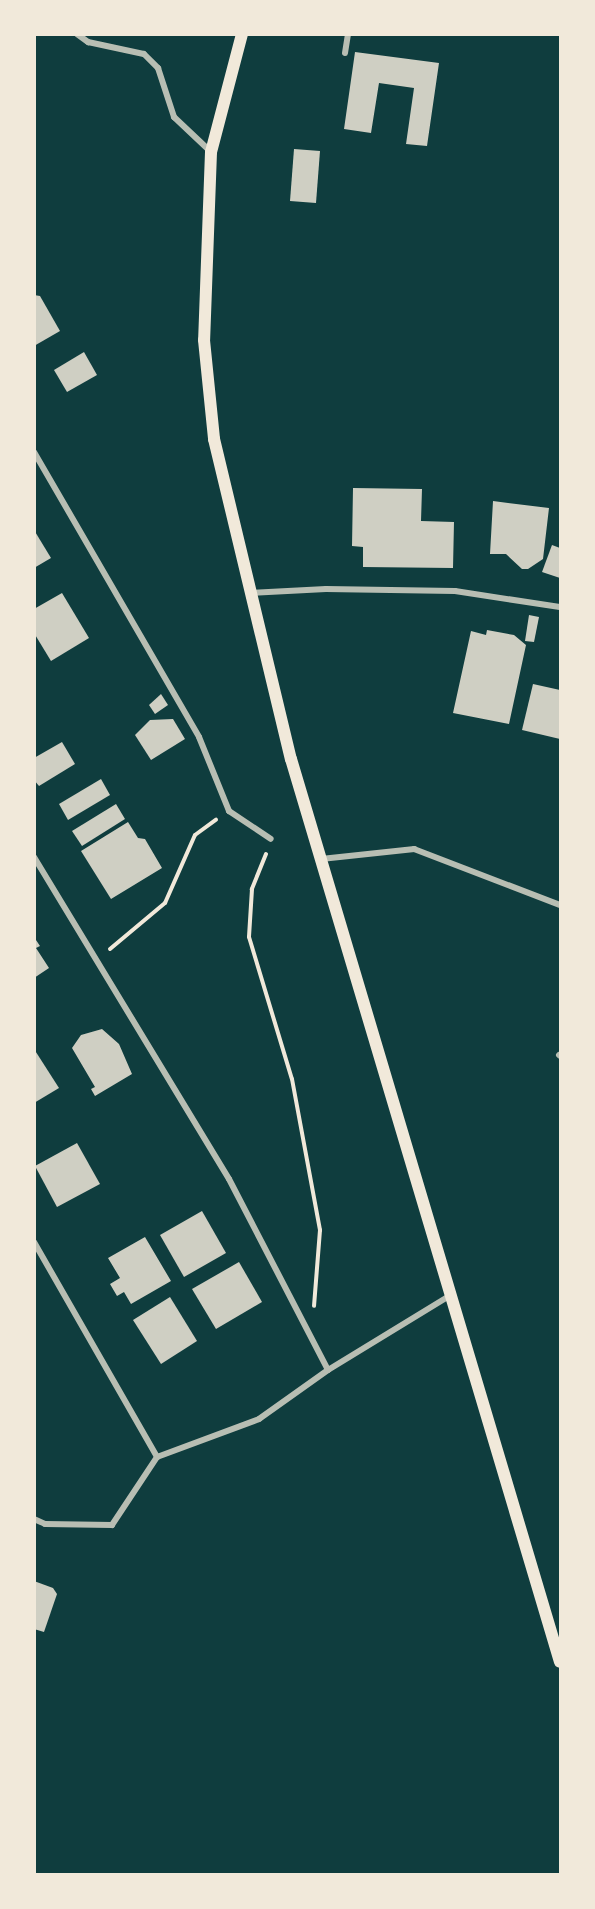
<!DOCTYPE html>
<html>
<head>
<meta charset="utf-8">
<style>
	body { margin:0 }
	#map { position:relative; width:595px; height:1909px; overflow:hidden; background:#0f3d3e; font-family:"Open Sans",sans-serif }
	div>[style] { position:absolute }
	.building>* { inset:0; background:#cfcfc3 }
	.path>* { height:4px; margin:-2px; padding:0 2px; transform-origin:2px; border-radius:2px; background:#f1e9da }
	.minor>* { height:6px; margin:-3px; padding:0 3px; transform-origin:3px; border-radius:3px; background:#b8beb3 }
	.secondary>* { height:12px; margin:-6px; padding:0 6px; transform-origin:6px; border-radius:6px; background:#f1e9da }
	span { translate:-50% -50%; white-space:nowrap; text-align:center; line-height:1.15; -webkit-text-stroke:6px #f1e9da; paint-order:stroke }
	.frame { position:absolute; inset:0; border:36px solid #f1e9da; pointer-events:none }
</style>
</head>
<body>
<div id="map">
	<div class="building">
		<div style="clip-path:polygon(355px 52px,439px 63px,427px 146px,406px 144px,414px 88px,379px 83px,371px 133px,344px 129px)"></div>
		<div style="clip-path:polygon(294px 149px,320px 151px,316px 203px,290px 201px)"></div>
		<div style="clip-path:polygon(34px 295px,40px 296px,60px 331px,34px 346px)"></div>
		<div style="clip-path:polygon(84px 352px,97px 375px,67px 392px,54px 370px)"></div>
		<div style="clip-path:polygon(353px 488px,422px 489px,421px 521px,454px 522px,453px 568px,363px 567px,363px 547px,352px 546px)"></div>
		<div style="clip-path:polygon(493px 501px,549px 508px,543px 559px,528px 569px,522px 569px,506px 554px,490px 554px)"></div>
		<div style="clip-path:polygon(34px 530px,51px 558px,34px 568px)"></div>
		<div style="clip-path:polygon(552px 545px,560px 548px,560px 578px,542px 572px)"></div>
		<div style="clip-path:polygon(62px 593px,89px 638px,51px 661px,34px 633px,34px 609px)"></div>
		<div style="clip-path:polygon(529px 615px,539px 617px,534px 642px,525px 641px)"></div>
		<div style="clip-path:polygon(487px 630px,514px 635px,526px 645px,509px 724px,453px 713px,471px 631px,486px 635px)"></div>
		<div style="clip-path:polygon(533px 684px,560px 690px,560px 739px,522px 730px)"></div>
		<div style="clip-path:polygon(161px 694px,168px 705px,155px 714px,149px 705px)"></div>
		<div style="clip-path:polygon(173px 719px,185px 739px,151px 760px,135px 735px,150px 720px)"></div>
		<div style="clip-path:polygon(62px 742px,75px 764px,39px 786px,34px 780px,34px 758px)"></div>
		<div style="clip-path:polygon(101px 779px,110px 795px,68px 820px,59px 804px)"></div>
		<div style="clip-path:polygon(116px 804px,125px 819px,82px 846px,72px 831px)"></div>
		<div style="clip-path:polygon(128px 822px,138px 838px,145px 839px,162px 868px,111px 899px,81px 851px)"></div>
		<div style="clip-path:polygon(34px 937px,40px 946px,36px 948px,49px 968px,34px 978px)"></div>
		<div style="clip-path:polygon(102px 1029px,119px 1044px,132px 1074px,95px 1096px,91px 1089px,95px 1087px,72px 1048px,81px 1035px)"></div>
		<div style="clip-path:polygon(34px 1049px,59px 1088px,34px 1103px)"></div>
		<div style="clip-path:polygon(77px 1143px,100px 1184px,57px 1207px,35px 1166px)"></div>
		<div style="clip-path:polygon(202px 1211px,226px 1253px,184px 1277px,160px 1235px)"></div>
		<div style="clip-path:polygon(145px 1237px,171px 1281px,131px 1304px,124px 1292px,117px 1296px,110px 1284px,120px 1278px,108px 1258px)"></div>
		<div style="clip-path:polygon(239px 1262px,262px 1302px,216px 1329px,192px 1289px)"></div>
		<div style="clip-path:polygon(170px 1297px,197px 1341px,161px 1364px,133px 1320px)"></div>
		<div style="clip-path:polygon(34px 1581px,53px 1588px,57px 1594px,44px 1632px,34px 1629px)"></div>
	</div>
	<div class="path">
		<div style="left:266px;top:854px;width:38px;rotate:112deg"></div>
		<div style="left:252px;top:889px;width:48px;rotate:93.6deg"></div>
		<div style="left:249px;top:937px;width:148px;rotate:73.2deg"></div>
		<div style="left:292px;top:1079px;width:154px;rotate:79.5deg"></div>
		<div style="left:320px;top:1230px;width:76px;rotate:94.5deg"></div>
		<div style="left:110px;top:949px;width:72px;rotate:-39.9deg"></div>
		<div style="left:165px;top:903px;width:74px;rotate:-66.2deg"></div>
		<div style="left:195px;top:835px;width:26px;rotate:-36deg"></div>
	</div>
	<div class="minor">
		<div style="left:77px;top:34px;width:14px;rotate:36deg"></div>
		<div style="left:88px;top:42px;width:57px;rotate:12.1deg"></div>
		<div style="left:144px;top:54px;width:20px;rotate:45deg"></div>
		<div style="left:158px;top:68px;width:52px;rotate:71.9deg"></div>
		<div style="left:174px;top:117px;width:51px;rotate:43.4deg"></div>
		<div style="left:345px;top:53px;width:19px;rotate:-81deg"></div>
		<div style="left:34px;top:452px;width:329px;rotate:59.9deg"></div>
		<div style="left:199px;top:737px;width:80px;rotate:67.9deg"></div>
		<div style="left:229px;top:811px;width:50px;rotate:33.7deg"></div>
		<div style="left:250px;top:593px;width:76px;rotate:-3deg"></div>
		<div style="left:326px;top:589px;width:129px;rotate:0.9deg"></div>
		<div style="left:455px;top:591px;width:106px;rotate:8.7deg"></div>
		<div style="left:34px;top:857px;width:376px;rotate:58.8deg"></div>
		<div style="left:229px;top:1179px;width:215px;rotate:62.6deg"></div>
		<div style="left:321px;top:859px;width:94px;rotate:-6.1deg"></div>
		<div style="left:414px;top:849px;width:156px;rotate:21deg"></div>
		<div style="left:559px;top:1055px;width:1px;rotate:45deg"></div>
		<div style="left:34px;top:1242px;width:248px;rotate:60.2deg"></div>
		<div style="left:157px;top:1457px;width:109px;rotate:-20.4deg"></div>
		<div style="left:259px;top:1419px;width:85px;rotate:-35.4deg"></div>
		<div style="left:328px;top:1370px;width:142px;rotate:-31.4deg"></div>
		<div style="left:34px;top:1519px;width:12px;rotate:24deg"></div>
		<div style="left:45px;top:1524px;width:67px;rotate:0.9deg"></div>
		<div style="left:112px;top:1525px;width:82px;rotate:-56.5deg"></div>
	</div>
	<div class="secondary">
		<div style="left:242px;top:34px;width:122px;rotate:104.7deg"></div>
		<div style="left:211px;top:152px;width:188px;rotate:92.1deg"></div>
		<div style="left:204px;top:340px;width:100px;rotate:84.2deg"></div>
		<div style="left:214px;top:439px;width:329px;rotate:76.5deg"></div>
		<div style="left:291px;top:759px;width:942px;rotate:73.41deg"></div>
	</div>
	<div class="frame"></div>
</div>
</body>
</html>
